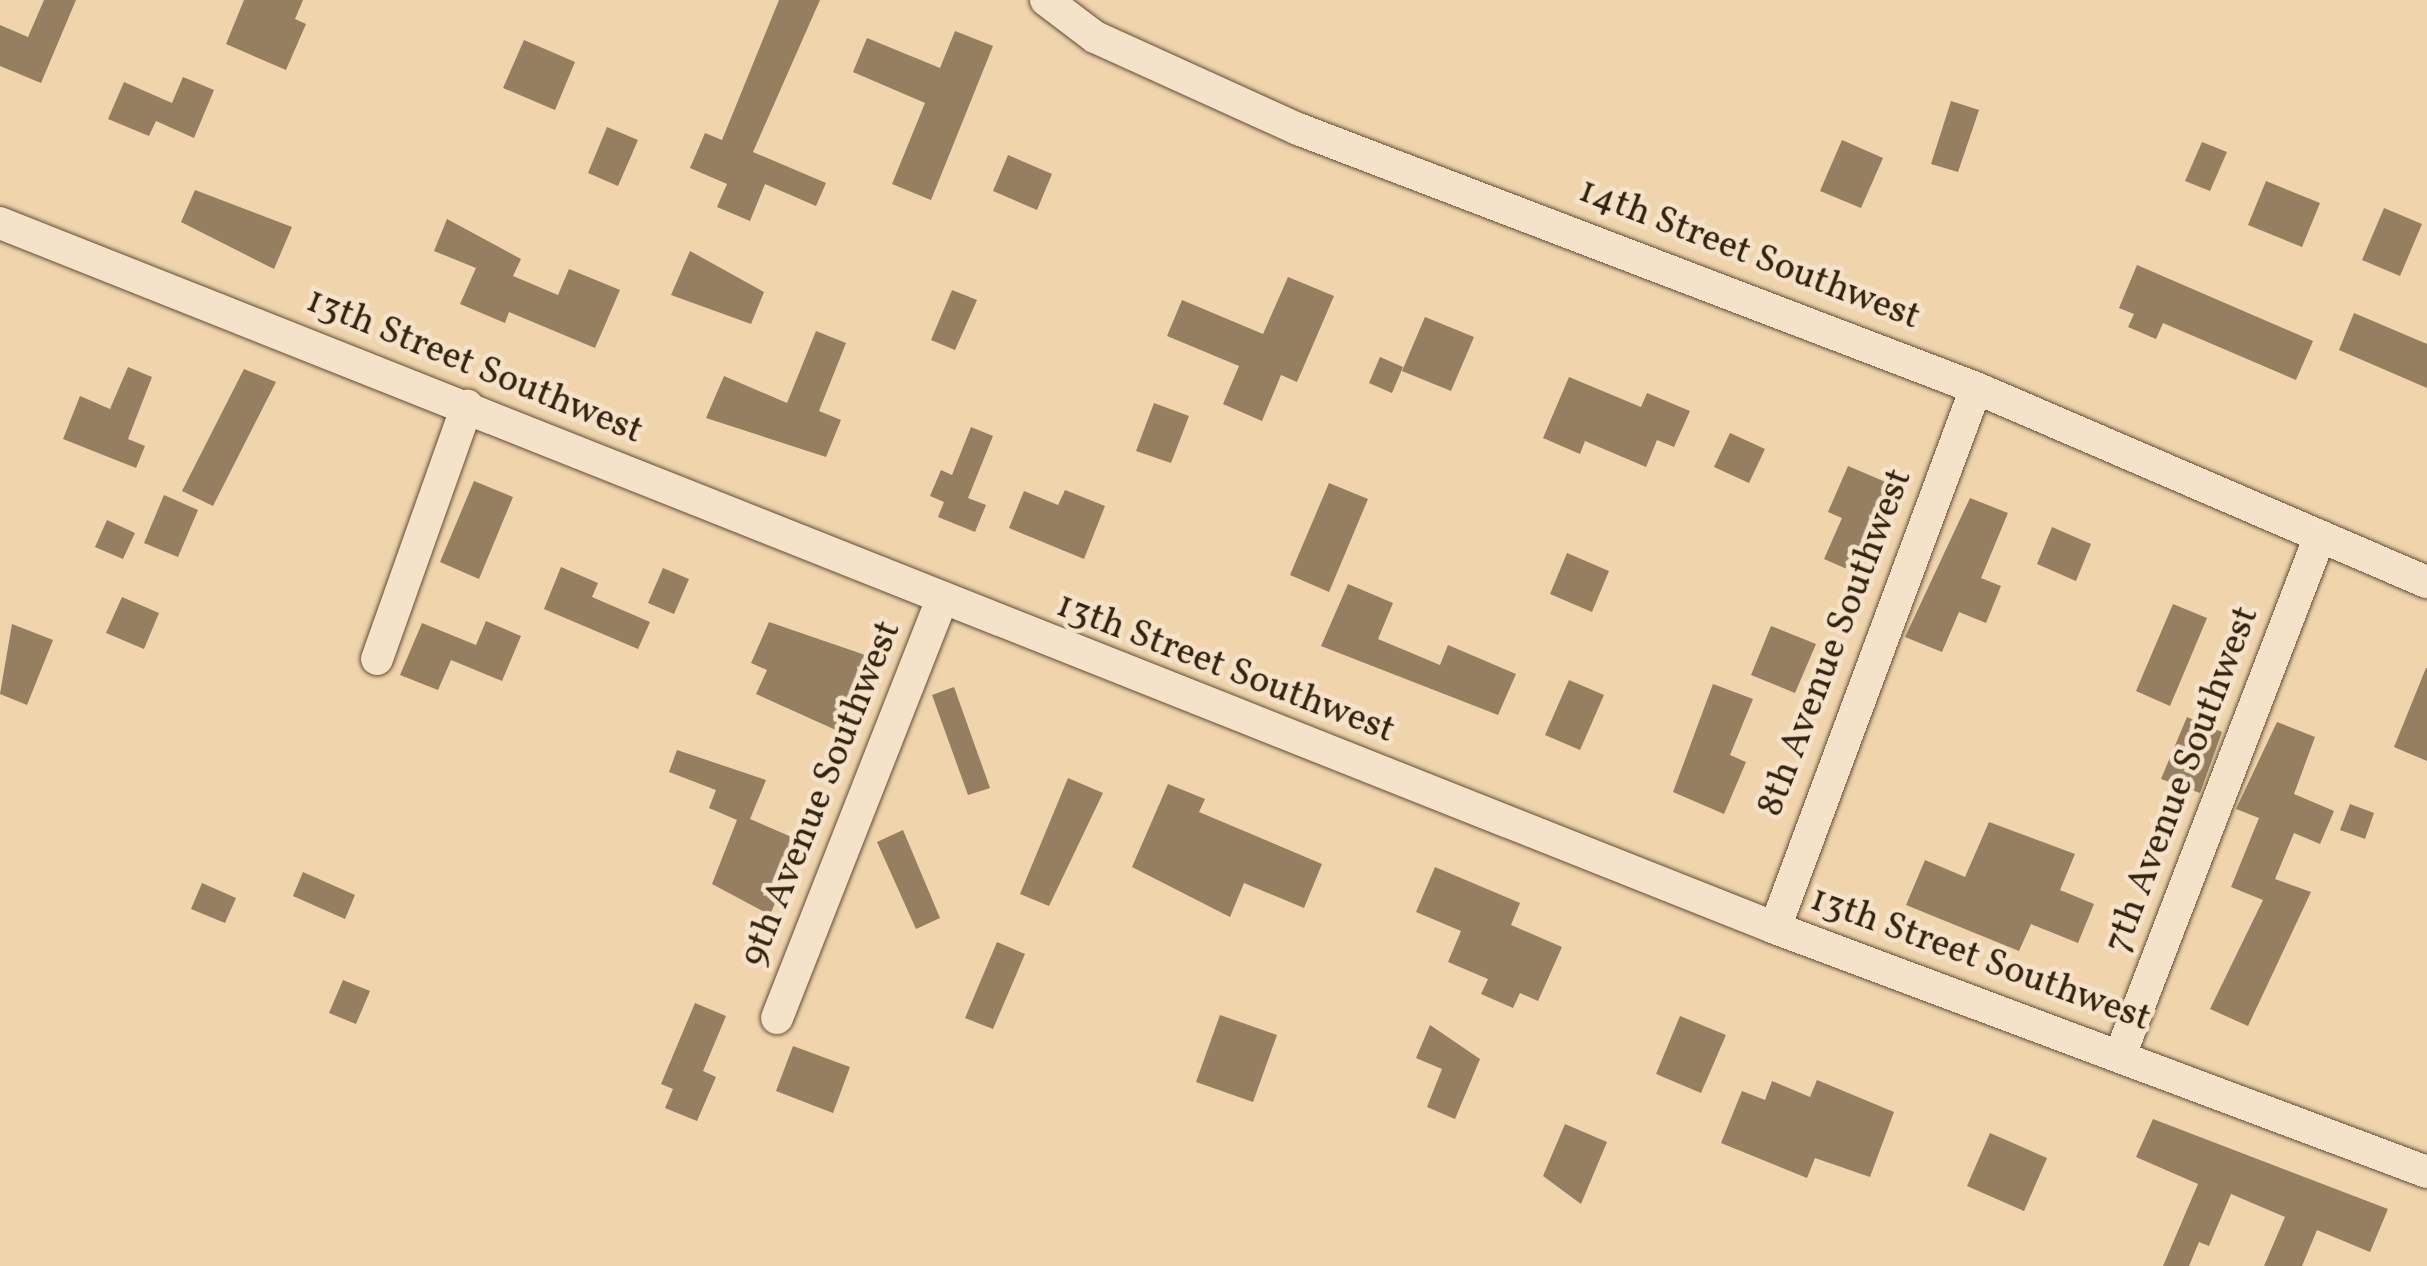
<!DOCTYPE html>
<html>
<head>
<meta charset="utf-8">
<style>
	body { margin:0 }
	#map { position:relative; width:2427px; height:1266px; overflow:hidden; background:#f0d4ac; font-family:Vollkorn,serif }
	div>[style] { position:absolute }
	.building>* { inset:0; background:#957f60 }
	.roads { filter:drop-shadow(0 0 2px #624e35) drop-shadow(0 0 2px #624e35) }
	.minor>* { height:32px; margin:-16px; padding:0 16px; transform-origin:16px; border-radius:16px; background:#f5e3c9 }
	span { translate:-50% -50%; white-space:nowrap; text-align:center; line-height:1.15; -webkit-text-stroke:9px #f5e3c9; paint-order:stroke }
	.street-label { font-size:38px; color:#33220d }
</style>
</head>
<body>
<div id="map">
	<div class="building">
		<div style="clip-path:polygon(44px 0,76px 0,41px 83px,0 66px,0 25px,28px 37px)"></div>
		<div style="clip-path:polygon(244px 0,303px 0,295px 19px,306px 24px,286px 70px,226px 44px)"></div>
		<div style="clip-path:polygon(779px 0,820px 0,753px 152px,826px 183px,816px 206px,765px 184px,750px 221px,717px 207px,727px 184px,690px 168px,705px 133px,722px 140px)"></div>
		<div style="clip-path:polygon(955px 31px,993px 46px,931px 200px,892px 184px,925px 103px,853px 72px,867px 38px,940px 68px)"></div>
		<div style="clip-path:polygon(524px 40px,575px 62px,555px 110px,503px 88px)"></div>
		<div style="clip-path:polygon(183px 77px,214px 90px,194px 138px,156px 121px,149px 136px,108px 119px,124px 82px,172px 103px)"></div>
		<div style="clip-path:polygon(1951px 101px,1979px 110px,1958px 172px,1931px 164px)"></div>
		<div style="clip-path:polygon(607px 127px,638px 140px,618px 186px,588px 173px)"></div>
		<div style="clip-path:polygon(1842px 140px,1883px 158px,1861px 208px,1820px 191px)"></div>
		<div style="clip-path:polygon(2202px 142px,2227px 152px,2210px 191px,2185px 181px)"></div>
		<div style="clip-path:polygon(1008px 155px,1052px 174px,1037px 210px,993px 191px)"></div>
		<div style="clip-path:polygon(2266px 181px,2320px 203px,2302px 247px,2248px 225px)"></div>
		<div style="clip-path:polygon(195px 190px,292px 227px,274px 269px,181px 222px)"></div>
		<div style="clip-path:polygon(2384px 208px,2422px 224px,2400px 276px,2362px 260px)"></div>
		<div style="clip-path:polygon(447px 219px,521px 259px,513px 276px,558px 295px,569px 269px,620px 290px,595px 348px,509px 312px,505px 323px,460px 304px,476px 268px,434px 251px)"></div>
		<div style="clip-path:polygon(690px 251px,764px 292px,751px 324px,671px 295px)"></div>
		<div style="clip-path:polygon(2137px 265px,2313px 341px,2296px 380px,2163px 323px,2156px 339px,2128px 327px,2134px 314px,2119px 308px)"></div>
		<div style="clip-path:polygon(1288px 277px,1334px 296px,1297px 382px,1281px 375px,1262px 421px,1223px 404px,1239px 366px,1167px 336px,1182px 300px,1263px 334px)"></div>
		<div style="clip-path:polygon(952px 290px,977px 300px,955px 350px,931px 340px)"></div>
		<div style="clip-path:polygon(2354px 313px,2427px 344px,2427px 388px,2339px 350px)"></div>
		<div style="clip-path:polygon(1425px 317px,1474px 337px,1451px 391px,1402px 371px)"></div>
		<div style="clip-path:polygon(816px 331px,846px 343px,819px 411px,841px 420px,826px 457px,706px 418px,724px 376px,787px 403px)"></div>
		<div style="clip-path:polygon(1380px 357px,1403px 367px,1392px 393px,1369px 383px)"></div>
		<div style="clip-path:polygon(128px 367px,152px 377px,128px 439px,145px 446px,136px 468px,63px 439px,80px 396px,110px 409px)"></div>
		<div style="clip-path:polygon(244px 369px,276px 382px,213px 506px,182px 491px)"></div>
		<div style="clip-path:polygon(1569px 377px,1641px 407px,1647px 393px,1690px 411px,1674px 447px,1657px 440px,1646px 467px,1585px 441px,1580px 454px,1543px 438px)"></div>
		<div style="clip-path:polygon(1154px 403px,1189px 416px,1171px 463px,1136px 451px)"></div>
		<div style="clip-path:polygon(971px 427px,993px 436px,968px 498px,986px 505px,975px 532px,938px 517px,944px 502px,930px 496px,941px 470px,952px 475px)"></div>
		<div style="clip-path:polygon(1730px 433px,1765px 449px,1749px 483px,1714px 467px)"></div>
		<div style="clip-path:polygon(1848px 466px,1888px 483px,1856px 573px,1824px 559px,1842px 518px,1828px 512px)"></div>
		<div style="clip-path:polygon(474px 481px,513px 497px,479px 579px,440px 562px)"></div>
		<div style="clip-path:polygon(1329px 483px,1368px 499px,1329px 592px,1290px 575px)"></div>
		<div style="clip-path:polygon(1065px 490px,1105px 506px,1084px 559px,1009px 528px,1024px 491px,1058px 505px)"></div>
		<div style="clip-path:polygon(164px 495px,198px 510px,178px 557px,144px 543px)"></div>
		<div style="clip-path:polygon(1970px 498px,2008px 513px,1981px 578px,2001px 586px,1986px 623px,1959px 612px,1942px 652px,1905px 637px)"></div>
		<div style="clip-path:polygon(107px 520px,135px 533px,123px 559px,95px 547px)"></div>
		<div style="clip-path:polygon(2052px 527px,2091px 544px,2076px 581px,2037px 564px)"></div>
		<div style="clip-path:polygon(1567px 553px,1609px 571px,1592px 612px,1550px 594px)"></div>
		<div style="clip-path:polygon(561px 567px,598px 583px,592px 597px,650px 622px,638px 649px,544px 609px)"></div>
		<div style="clip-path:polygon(663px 568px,689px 579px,674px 614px,648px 603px)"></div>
		<div style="clip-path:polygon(1348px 584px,1393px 603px,1378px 639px,1440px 665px,1448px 645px,1516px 674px,1498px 715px,1321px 646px)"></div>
		<div style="clip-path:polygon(122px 597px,159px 613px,144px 649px,106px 633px)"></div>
		<div style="clip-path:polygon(2173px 604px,2207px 618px,2170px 706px,2136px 691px)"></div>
		<div style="clip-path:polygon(486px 621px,521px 636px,502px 681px,451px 660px,438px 690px,400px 675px,422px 623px,476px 645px)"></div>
		<div style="clip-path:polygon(769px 622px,871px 657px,838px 731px,756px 694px,767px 670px,751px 663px)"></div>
		<div style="clip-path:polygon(12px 624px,53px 640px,27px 705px,0 694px)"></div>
		<div style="clip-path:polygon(1771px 626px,1816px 644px,1795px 693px,1751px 675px)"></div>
		<div style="clip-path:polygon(2426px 668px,2427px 668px,2427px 761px,2394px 747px)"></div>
		<div style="clip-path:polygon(1569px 680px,1604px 695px,1580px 750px,1545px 735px)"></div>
		<div style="clip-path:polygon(1713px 684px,1753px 699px,1730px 755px,1746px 762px,1724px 814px,1673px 792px)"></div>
		<div style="clip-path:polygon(954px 687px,990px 788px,968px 795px,932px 695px)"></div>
		<div style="clip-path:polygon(2187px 717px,2222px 732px,2200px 793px,2161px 779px)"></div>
		<div style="clip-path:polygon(2277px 722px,2315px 737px,2294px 794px,2334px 811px,2320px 844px,2294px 833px,2275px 879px,2311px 892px,2248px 1026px,2210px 1009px,2263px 900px,2231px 887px,2259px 818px,2236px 809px)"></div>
		<div style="clip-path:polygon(677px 750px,766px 780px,750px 819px,801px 841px,770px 915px,712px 884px,737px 820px,709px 808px,716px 790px,669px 772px)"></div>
		<div style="clip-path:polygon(1068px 778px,1103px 793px,1049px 906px,1020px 894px)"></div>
		<div style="clip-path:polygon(1168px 784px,1205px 799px,1199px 812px,1322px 864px,1304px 908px,1244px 883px,1230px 917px,1132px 867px)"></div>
		<div style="clip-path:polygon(2350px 804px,2374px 813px,2365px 839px,2340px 830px)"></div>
		<div style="clip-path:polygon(1989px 822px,2075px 854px,2060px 890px,2094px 904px,2078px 943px,2031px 924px,2019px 951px,1906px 905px,1925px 860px,1965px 877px)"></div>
		<div style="clip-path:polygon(903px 830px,940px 918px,916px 929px,877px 842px)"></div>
		<div style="clip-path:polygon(1435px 867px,1520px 903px,1511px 925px,1562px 947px,1538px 1001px,1520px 993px,1513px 1008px,1481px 994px,1488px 979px,1448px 962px,1461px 931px,1416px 912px)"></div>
		<div style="clip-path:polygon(303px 872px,355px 895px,345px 919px,293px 896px)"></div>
		<div style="clip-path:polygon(202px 883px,236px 898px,225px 923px,191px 909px)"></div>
		<div style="clip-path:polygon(997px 942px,1025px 954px,993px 1029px,965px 1018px)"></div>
		<div style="clip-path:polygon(343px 980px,370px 991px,356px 1024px,329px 1013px)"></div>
		<div style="clip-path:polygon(695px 1003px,726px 1016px,703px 1071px,716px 1077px,697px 1121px,665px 1108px,673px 1089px,661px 1084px)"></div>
		<div style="clip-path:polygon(1220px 1015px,1277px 1035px,1253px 1102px,1196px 1082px)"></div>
		<div style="clip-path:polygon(1680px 1016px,1726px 1035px,1701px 1093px,1656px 1074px)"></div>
		<div style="clip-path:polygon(1430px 1025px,1480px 1059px,1455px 1119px,1427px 1107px,1442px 1069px,1416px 1058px)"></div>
		<div style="clip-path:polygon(793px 1046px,850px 1067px,833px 1113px,776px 1091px)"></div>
		<div style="clip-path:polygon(1817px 1080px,1894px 1112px,1870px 1177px,1815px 1158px,1807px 1178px,1721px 1143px,1742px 1091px,1765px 1100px,1772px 1081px,1810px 1097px)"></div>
		<div style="clip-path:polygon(2153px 1119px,2388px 1209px,2370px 1252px,2317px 1230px,2302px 1266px,2264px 1266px,2285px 1217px,2231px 1194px,2209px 1246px,2199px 1242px,2189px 1266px,2163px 1266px,2198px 1184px,2136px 1157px)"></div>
		<div style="clip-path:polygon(1565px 1124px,1607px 1142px,1581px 1204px,1543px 1176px)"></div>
		<div style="clip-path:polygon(1990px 1133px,2047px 1158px,2024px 1211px,1967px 1186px)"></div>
	</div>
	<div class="roads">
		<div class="minor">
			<div style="left:1046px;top:0;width:61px;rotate:37.1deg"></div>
			<div style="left:1095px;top:37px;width:223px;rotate:24.4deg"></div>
			<div style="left:1298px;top:129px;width:726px;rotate:20.91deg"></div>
			<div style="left:1976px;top:388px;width:491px;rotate:23.3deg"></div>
			<div style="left:0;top:223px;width:1910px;rotate:21.66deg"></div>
			<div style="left:1775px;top:928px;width:696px;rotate:20.52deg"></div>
			<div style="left:377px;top:659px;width:269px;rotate:-70.4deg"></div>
			<div style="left:1775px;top:928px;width:576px;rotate:-69.58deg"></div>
			<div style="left:777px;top:1018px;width:449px;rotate:-68.5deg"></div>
			<div style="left:2121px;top:1053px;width:554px;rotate:-68.95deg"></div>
		</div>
	</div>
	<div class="street-label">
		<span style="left:1749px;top:255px;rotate:21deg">14th Street Southwest</span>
		<span style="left:474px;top:367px;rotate:22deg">13th Street Southwest</span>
		<span style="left:1836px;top:643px;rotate:-69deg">8th Avenue Southwest</span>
		<span style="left:1225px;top:669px;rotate:21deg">13th Street Southwest</span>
		<span style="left:2183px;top:780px;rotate:-69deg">7th Avenue Southwest</span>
		<span style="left:822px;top:794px;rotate:-68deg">9th Avenue Southwest</span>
		<span style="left:1980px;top:960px;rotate:20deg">13th Street Southwest</span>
	</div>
</div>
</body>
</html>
